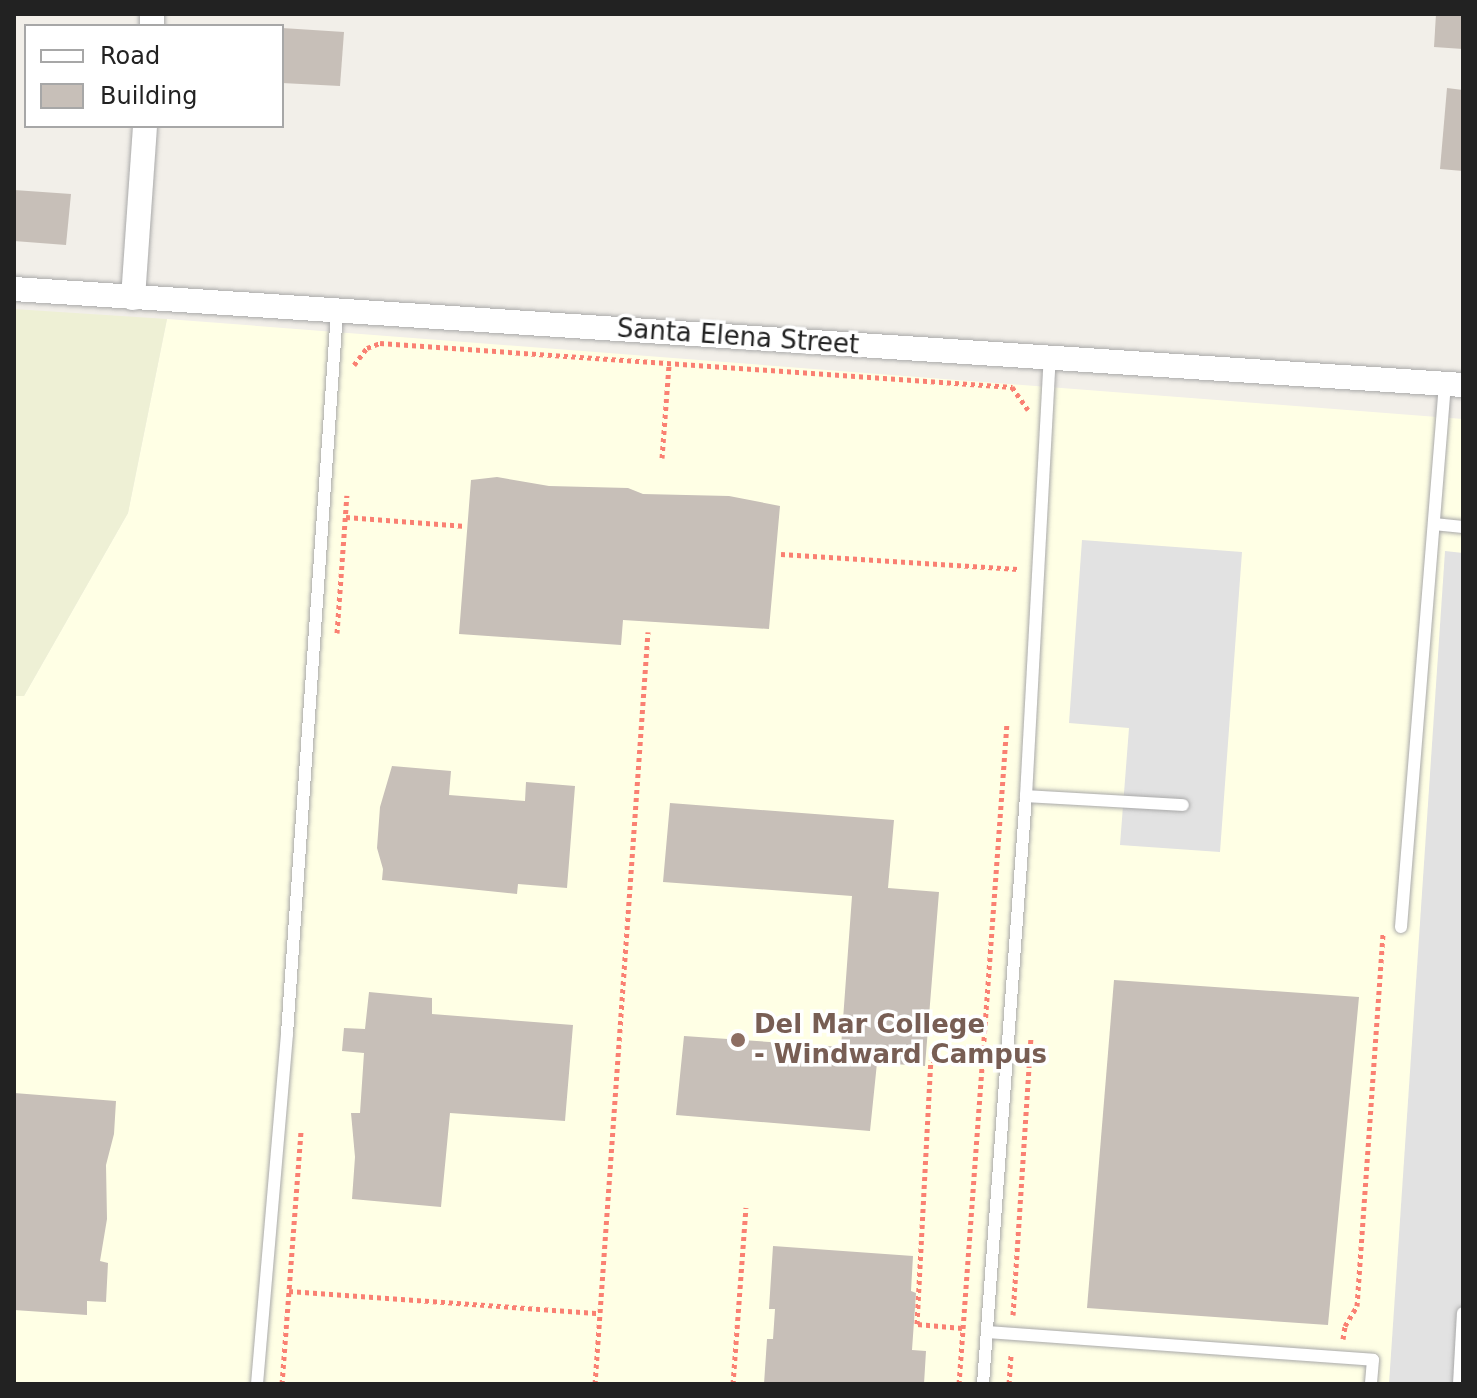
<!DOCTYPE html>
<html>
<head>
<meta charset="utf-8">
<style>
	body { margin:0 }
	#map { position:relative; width:1477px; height:1398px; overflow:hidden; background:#f2efe9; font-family:"DejaVu Sans",sans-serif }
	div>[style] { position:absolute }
	.education>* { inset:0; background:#ffffe5 }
	.farmland>* { inset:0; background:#eef0d5 }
	.parking>* { inset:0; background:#e2e2e2 }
	.building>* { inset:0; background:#c7bfb8 }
	.path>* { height:5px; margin-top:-2.5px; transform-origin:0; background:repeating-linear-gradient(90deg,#fa8072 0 4px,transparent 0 8px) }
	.roads { filter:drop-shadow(0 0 2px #a9a9a9) drop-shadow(0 0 2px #a9a9a9) }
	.lane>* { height:12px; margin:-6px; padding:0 6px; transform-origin:6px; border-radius:6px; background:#fff }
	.street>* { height:24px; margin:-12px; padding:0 12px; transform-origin:12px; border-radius:12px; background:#fff }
	.dots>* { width:22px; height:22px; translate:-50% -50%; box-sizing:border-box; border:4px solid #fff; border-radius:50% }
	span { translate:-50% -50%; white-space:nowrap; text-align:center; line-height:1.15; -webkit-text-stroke:7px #fff; paint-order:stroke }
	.street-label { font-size:26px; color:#222 }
	.education-label { font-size:26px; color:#785e54; font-weight:700 }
	.left { translate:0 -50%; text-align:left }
	.frame { position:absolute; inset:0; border:16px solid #222; pointer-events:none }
	.legend { position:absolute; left:24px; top:24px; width:260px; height:104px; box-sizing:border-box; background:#fff; border:2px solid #a7a7a7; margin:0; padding:10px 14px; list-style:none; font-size:24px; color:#222 }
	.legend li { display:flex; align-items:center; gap:16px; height:40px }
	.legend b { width:40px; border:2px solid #a7a7a7 }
</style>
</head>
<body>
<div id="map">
	<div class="education">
		<div style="clip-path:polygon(167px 319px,1463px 419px,1463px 1384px,14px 1384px,14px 696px,24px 696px,128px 513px)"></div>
	</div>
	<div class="farmland">
		<div style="clip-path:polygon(14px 309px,167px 319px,128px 513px,24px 696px,14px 696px)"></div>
	</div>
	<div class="parking">
		<div style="clip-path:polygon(1082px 540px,1242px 552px,1220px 852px,1120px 845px,1129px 728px,1069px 723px)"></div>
		<div style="clip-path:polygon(1445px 551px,1463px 553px,1463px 1384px,1389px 1384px)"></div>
	</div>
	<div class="building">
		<div style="clip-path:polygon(1436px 14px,1463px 14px,1463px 49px,1434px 47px)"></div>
		<div style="clip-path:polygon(282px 28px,344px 32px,340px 86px,282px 83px)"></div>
		<div style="clip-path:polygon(1447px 88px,1463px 90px,1463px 171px,1440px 169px)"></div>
		<div style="clip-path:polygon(14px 190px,71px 194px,66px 245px,14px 241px)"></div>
		<div style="clip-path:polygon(497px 477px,549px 486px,628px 488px,643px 494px,729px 496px,780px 506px,769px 629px,623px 620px,621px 645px,459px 634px,471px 480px)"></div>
		<div style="clip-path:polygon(392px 766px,451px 771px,449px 795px,525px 801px,526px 782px,575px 786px,567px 888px,518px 884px,517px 894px,382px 880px,383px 869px,377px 848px,380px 807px)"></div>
		<div style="clip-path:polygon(670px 803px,894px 820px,888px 888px,939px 892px,925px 1066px,877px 1063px,870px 1131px,676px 1115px,684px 1036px,841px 1047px,852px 896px,663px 882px)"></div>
		<div style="clip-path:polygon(1114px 980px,1359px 997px,1328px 1325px,1087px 1308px)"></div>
		<div style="clip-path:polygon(369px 992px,432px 998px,432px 1014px,573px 1025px,565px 1121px,450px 1113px,441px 1207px,352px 1199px,355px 1157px,351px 1113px,360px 1113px,364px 1053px,342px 1051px,344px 1028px,365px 1029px)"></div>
		<div style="clip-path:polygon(14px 1093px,116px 1101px,114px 1134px,106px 1165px,107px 1219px,100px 1261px,108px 1263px,106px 1302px,87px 1301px,87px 1315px,14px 1310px)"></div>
		<div style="clip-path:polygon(773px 1246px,913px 1256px,911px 1291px,916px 1293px,912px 1350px,926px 1351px,924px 1384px,764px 1384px,767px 1339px,773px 1339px,775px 1309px,769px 1309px)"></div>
	</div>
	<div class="path">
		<div style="left:354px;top:365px;width:21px;rotate:-53deg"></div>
		<div style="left:367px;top:348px;width:14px;rotate:-21deg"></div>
		<div style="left:380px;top:343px;width:634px;rotate:3.98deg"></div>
		<div style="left:1012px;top:387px;width:28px;rotate:55deg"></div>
		<div style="left:662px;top:458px;width:93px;rotate:-85.7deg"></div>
		<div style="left:346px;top:517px;width:120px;rotate:4.3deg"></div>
		<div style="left:781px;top:554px;width:238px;rotate:3.6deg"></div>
		<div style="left:337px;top:633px;width:138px;rotate:-85.9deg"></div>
		<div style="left:289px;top:1291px;width:311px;rotate:4.1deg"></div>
		<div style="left:1013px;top:1315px;width:278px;rotate:-86.3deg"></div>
		<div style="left:962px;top:1328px;width:45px;rotate:-174.9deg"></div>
		<div style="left:917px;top:1324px;width:264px;rotate:-87deg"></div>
		<div style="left:931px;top:1060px;width:52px;rotate:3.3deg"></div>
		<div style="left:1343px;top:1339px;width:13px;rotate:-81deg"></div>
		<div style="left:1345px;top:1326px;width:23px;rotate:-59deg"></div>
		<div style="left:1357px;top:1306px;width:373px;rotate:-86deg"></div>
		<div style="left:282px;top:1384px;width:255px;rotate:-85.7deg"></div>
		<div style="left:595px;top:1384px;width:754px;rotate:-85.97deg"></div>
		<div style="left:733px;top:1384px;width:177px;rotate:-85.8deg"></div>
		<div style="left:959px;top:1384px;width:663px;rotate:-85.85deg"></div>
		<div style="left:1009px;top:1384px;width:31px;rotate:-86deg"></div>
	</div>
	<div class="roads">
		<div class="lane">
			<div style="left:1434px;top:524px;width:29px;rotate:6deg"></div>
			<div style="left:1026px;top:796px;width:157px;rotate:3.3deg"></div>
			<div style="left:1401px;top:927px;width:545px;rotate:-85.37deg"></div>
			<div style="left:987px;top:1332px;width:387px;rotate:4.1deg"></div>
			<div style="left:1373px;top:1360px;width:24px;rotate:95deg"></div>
			<div style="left:257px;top:1384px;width:351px;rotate:-85.1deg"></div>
			<div style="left:287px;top:1034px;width:725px;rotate:-86.04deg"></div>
			<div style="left:983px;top:1384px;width:590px;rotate:-85.82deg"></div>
			<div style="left:1026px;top:796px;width:439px;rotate:-86.9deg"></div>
			<div style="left:1459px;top:1384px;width:71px;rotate:-86.8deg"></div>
		</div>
		<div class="street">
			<div style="left:152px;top:26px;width:12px;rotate:-90deg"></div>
			<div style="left:14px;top:289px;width:1452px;rotate:3.79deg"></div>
			<div style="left:133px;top:298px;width:172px;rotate:-86deg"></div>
		</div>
	</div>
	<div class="dots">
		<div style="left:738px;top:1040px;background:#8d6e63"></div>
	</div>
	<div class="street-label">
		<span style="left:738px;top:337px;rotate:4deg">Santa Elena Street</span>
	</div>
	<div class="education-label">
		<span class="left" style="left:754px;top:1040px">Del Mar College<br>- Windward Campus</span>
	</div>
	<div class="frame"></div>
	<ul class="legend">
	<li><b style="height:10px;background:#fff"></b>Road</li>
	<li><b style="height:22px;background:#c7bfb8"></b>Building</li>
	</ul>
</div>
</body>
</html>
